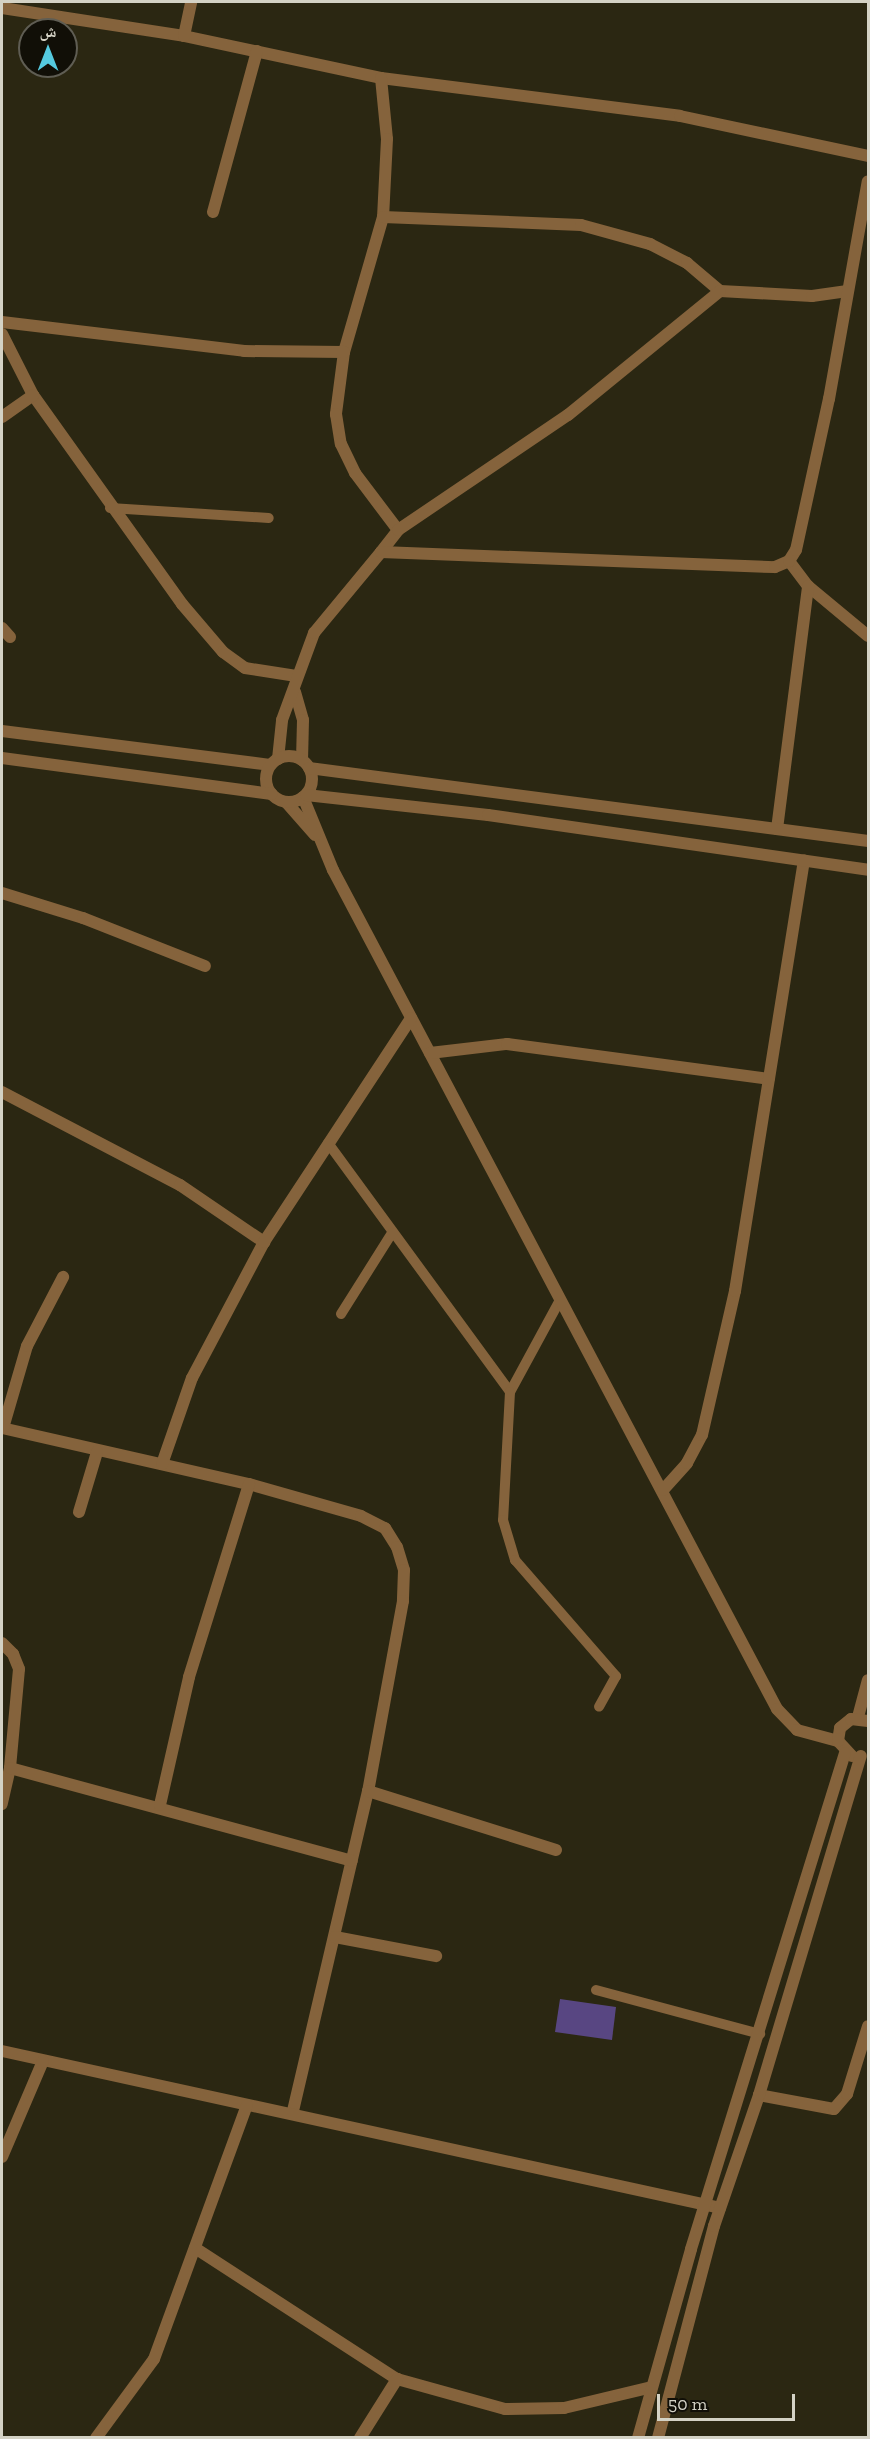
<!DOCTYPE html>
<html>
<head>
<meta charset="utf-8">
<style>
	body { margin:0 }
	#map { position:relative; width:870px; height:2439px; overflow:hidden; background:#2b2712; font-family:"Zilla Slab","Noto Naskh Arabic",serif }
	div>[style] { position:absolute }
	.building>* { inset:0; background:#584682 }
	.service>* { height:10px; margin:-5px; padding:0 5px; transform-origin:5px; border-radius:5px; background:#85633c }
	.minor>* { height:12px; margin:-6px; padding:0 6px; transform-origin:6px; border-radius:6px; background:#85633c }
	.tertiary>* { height:12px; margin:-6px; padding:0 6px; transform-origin:6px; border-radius:6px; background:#85633c }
	.tertiary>.ring { margin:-6px; padding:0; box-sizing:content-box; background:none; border:12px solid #85633c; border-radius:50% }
	span { translate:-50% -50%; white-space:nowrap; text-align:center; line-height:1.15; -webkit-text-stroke:5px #110f07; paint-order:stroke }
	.frame { position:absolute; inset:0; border:3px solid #d4d2c5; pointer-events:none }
	.north { position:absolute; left:18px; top:18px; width:60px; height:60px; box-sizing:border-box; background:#110f07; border:2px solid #5f5d53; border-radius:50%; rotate:0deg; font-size:16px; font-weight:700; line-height:24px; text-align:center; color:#d4d2c5 }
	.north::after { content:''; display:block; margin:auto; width:21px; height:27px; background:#55cadf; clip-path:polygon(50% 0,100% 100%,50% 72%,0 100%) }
	.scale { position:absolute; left:657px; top:2394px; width:138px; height:27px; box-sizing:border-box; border:3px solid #d4d2c5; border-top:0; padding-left:8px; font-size:18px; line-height:21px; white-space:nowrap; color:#d4d2c5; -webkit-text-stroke:4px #110f07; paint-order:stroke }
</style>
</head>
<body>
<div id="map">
	<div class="building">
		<div style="clip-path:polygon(560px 1999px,616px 2007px,612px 2040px,555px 2032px)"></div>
	</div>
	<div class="service">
		<div style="left:110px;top:508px;width:159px;rotate:3.6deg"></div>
		<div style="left:328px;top:1143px;width:308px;rotate:53.8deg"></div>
		<div style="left:560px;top:1300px;width:105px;rotate:118.5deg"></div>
		<div style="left:510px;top:1392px;width:128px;rotate:93.1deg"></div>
		<div style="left:503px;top:1520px;width:42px;rotate:73.3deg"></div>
		<div style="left:515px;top:1560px;width:154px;rotate:49deg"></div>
		<div style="left:616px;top:1676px;width:35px;rotate:119deg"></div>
		<div style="left:341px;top:1314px;width:96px;rotate:-57.8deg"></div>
		<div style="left:596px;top:1990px;width:170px;rotate:15deg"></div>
	</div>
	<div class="minor">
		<div style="left:2px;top:8px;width:184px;rotate:8.7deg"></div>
		<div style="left:184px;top:36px;width:201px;rotate:12deg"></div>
		<div style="left:381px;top:78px;width:301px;rotate:7.2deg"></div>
		<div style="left:680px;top:116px;width:192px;rotate:12deg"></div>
		<div style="left:184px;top:36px;width:35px;rotate:-78deg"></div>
		<div style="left:381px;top:78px;width:61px;rotate:84.4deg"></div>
		<div style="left:387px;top:139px;width:78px;rotate:92.9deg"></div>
		<div style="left:383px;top:217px;width:141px;rotate:106.1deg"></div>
		<div style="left:344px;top:352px;width:63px;rotate:97.4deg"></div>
		<div style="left:336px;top:414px;width:30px;rotate:81deg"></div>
		<div style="left:341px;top:444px;width:32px;rotate:64deg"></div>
		<div style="left:355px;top:473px;width:71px;rotate:53deg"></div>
		<div style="left:213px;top:212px;width:167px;rotate:-74.7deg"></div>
		<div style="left:383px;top:217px;width:198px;rotate:2.3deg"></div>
		<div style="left:581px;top:225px;width:72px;rotate:15.4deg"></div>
		<div style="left:650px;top:244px;width:42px;rotate:27.2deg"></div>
		<div style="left:687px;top:263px;width:43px;rotate:40.3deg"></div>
		<div style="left:720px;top:291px;width:92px;rotate:3.1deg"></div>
		<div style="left:812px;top:296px;width:34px;rotate:-8deg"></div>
		<div style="left:2px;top:322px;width:244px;rotate:6.8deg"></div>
		<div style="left:244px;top:351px;width:100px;rotate:0.6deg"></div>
		<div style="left:2px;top:334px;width:68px;rotate:63.1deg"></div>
		<div style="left:33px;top:395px;width:257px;rotate:54.5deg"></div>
		<div style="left:182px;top:604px;width:63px;rotate:49.5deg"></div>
		<div style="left:223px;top:652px;width:27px;rotate:36deg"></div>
		<div style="left:245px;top:668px;width:52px;rotate:8.9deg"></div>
		<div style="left:2px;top:417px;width:38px;rotate:-35deg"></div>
		<div style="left:381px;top:552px;width:28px;rotate:-52deg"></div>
		<div style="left:398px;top:530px;width:205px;rotate:-34.1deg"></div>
		<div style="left:568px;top:415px;width:196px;rotate:-39.2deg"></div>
		<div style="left:789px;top:561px;width:31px;rotate:53deg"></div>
		<div style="left:808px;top:586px;width:78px;rotate:39.8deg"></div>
		<div style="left:2px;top:628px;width:12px;rotate:48deg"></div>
		<div style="left:295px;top:692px;width:29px;rotate:74deg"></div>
		<div style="left:303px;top:720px;width:40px;rotate:91.4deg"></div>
		<div style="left:278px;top:759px;width:39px;rotate:-84deg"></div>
		<div style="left:282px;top:720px;width:93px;rotate:-69.8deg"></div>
		<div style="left:314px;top:633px;width:105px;rotate:-50.4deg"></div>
		<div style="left:381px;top:552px;width:394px;rotate:2.2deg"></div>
		<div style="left:775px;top:567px;width:15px;rotate:-23deg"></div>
		<div style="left:789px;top:561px;width:13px;rotate:-58deg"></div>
		<div style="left:796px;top:550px;width:155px;rotate:-77.7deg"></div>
		<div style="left:829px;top:399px;width:221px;rotate:-79.9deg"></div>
		<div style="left:303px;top:797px;width:79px;rotate:67.7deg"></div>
		<div style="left:333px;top:870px;width:949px;rotate:62.11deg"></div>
		<div style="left:777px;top:1709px;width:29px;rotate:46deg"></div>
		<div style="left:797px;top:1730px;width:42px;rotate:15deg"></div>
		<div style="left:286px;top:802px;width:44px;rotate:48.7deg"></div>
		<div style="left:777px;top:829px;width:245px;rotate:-82.7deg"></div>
		<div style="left:2px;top:893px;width:85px;rotate:17.2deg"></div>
		<div style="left:83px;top:918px;width:131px;rotate:21.5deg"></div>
		<div style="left:430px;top:1053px;width:78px;rotate:-6.7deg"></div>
		<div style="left:507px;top:1044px;width:264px;rotate:7.6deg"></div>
		<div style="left:2px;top:1092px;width:201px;rotate:27.6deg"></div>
		<div style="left:180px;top:1185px;width:102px;rotate:34.2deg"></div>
		<div style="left:2px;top:1428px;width:253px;rotate:12.8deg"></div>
		<div style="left:249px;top:1484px;width:116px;rotate:15.9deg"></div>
		<div style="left:361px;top:1516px;width:27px;rotate:27deg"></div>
		<div style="left:385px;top:1528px;width:22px;rotate:58deg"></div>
		<div style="left:397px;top:1547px;width:24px;rotate:73deg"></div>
		<div style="left:404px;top:1570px;width:31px;rotate:92deg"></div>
		<div style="left:403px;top:1601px;width:193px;rotate:100.4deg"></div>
		<div style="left:368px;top:1791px;width:330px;rotate:103.2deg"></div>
		<div style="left:3px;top:1428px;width:85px;rotate:-73.7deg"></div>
		<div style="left:27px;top:1346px;width:78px;rotate:-62.4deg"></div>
		<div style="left:162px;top:1464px;width:91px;rotate:-70.8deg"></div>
		<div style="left:192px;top:1378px;width:154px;rotate:-62.1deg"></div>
		<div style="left:264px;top:1242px;width:268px;rotate:-56.7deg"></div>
		<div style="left:663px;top:1490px;width:36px;rotate:-48deg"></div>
		<div style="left:687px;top:1463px;width:32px;rotate:-62deg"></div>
		<div style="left:702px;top:1435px;width:148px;rotate:-77.1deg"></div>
		<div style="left:735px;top:1291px;width:436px;rotate:-80.9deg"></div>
		<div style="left:79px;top:1512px;width:63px;rotate:-73.3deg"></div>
		<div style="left:2px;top:1643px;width:16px;rotate:45deg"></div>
		<div style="left:13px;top:1654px;width:16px;rotate:68deg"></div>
		<div style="left:19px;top:1669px;width:99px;rotate:95.2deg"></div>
		<div style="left:10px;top:1768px;width:37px;rotate:103deg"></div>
		<div style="left:10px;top:1768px;width:354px;rotate:15.2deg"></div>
		<div style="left:368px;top:1791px;width:197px;rotate:17.4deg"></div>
		<div style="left:160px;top:1805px;width:131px;rotate:-77.2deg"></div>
		<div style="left:189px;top:1677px;width:202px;rotate:-72.7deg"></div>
		<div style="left:335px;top:1937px;width:103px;rotate:10.7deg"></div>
		<div style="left:2px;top:2051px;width:735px;rotate:12.33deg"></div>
		<div style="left:759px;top:2095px;width:76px;rotate:10.6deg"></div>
		<div style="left:834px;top:2109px;width:20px;rotate:-49deg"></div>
		<div style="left:847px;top:2094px;width:71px;rotate:-72.8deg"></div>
		<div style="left:2px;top:2157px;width:104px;rotate:-66.9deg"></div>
		<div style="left:195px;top:2248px;width:241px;rotate:33deg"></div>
		<div style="left:397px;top:2379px;width:112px;rotate:15.5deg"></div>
		<div style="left:505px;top:2409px;width:59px;rotate:-1deg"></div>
		<div style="left:564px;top:2408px;width:90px;rotate:-13.4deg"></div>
		<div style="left:96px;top:2438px;width:98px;rotate:-53.7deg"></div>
		<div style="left:154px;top:2359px;width:270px;rotate:-69.9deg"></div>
		<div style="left:360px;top:2438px;width:70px;rotate:-57.9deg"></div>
	</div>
	<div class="tertiary">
		<div style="left:2px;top:731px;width:270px;rotate:7.2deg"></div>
		<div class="ring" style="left:266px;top:756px;width:34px;height:34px"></div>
		<div style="left:2px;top:758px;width:272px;rotate:7.6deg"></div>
		<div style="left:309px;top:768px;width:564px;rotate:7.44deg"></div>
		<div style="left:306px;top:795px;width:183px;rotate:6.3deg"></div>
		<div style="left:488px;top:815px;width:384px;rotate:8.2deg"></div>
		<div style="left:858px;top:1717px;width:38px;rotate:-75deg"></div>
		<div style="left:852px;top:1756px;width:21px;rotate:-133deg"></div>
		<div style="left:838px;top:1741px;width:13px;rotate:-81deg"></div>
		<div style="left:840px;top:1728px;width:14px;rotate:-39deg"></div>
		<div style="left:851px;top:1719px;width:17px;rotate:7deg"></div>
		<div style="left:638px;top:2438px;width:196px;rotate:-74.3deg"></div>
		<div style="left:691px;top:2249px;width:519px;rotate:-72.75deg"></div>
		<div style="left:658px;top:2438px;width:219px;rotate:-75.2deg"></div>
		<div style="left:714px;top:2226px;width:139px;rotate:-71deg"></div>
		<div style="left:759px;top:2095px;width:354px;rotate:-73.3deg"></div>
	</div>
	<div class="frame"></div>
	<div class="north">ش</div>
	<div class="scale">50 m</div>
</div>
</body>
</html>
